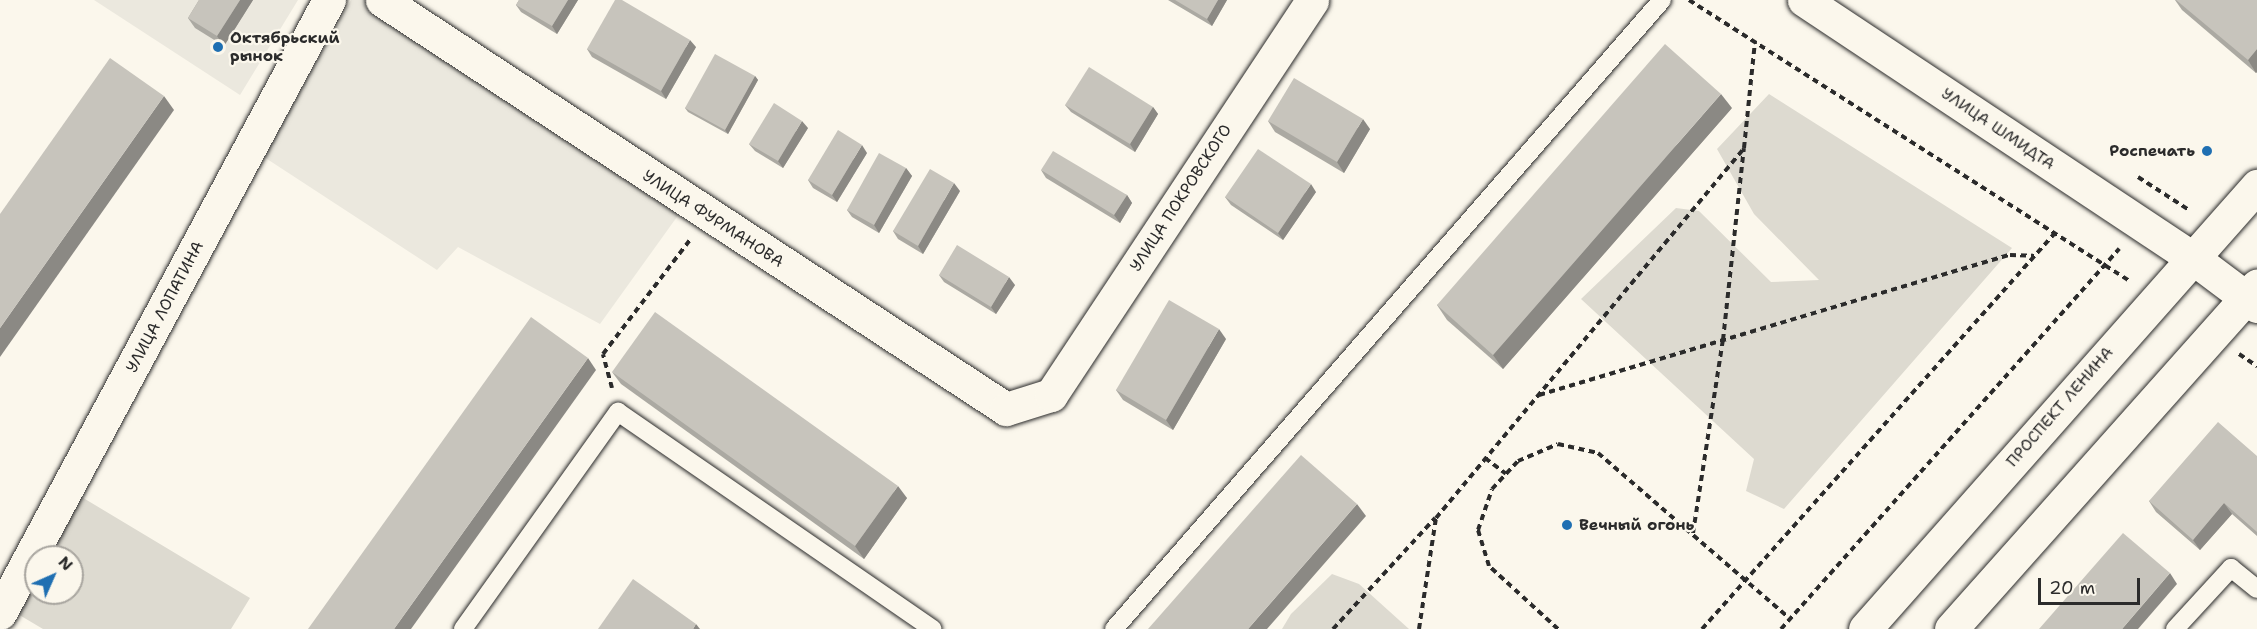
<!DOCTYPE html>
<html>
<head>
<meta charset="utf-8">
<style>
	body { margin:0 }
	#map { position:relative; width:2257px; height:629px; overflow:hidden; background:#fbf7ec; font-family:"Shantell Sans",sans-serif }
	div>[style] { position:absolute }
	.built>* { inset:0; background:#ebe8de }
	.green>* { inset:0; background:#dddad0 }
	.path>* { height:4px; margin-top:-2px; transform-origin:0; background:repeating-linear-gradient(90deg,#2b2b2b 0 6px,transparent 0 10.5px) }
	.roads { filter:drop-shadow(0 0 2px #2b2b2b) drop-shadow(0 0 2px #2b2b2b) }
	.service>* { height:18px; margin:-9px; padding:0 9px; transform-origin:9px; border-radius:9px; background:#fbf7ec }
	.minor>* { height:33px; margin:-16.5px; padding:0 16.5px; transform-origin:16.5px; border-radius:16.5px; background:#fbf7ec }
	.secondary>* { height:33px; margin:-16.5px; padding:0 16.5px; transform-origin:16.5px; border-radius:16.5px; background:#fbf7ec }
	.wall>* { inset:0; background:#aba9a2 }
	.shaded-wall>* { inset:0; background:#8b8984 }
	.building>* { inset:0; background:#c7c4bc }
	.dots>* { width:16px; height:16px; translate:-50% -50%; box-sizing:border-box; border:3px solid #fbf7ec; border-radius:50% }
	span { translate:-50% -50%; white-space:nowrap; text-align:center; line-height:1.15; -webkit-text-stroke:4.5px #fbf7ec; paint-order:stroke }
	.poi-label { font-size:16px; color:#2b2b2b; font-weight:700 }
	.left { translate:0 -50%; text-align:left }
	.right { translate:-100% -50%; text-align:right }
	.street-label { font-size:16px; color:#2b2b2b }
	.north { position:absolute; left:24px; top:545px; width:60px; height:60px; box-sizing:border-box; background:#fbf7ec; border:2px solid #a8a59f; border-radius:50%; rotate:45deg; font-size:16px; font-weight:700; line-height:24px; text-align:center; color:#2b2b2b }
	.north::after { content:''; display:block; margin:auto; width:21px; height:27px; background:#1f6fb2; clip-path:polygon(50% 0,100% 100%,50% 72%,0 100%) }
	.scale { position:absolute; left:2038px; top:578px; width:102px; height:27px; box-sizing:border-box; border:3px solid #2b2b2b; border-top:0; padding-left:8px; font-size:18px; line-height:21px; white-space:nowrap; color:#2b2b2b; -webkit-text-stroke:4px #fbf7ec; paint-order:stroke }
</style>
</head>
<body>
<div id="map">
	<div class="built">
		<div style="clip-path:polygon(94px 0,298px 0,240px 95px)"></div>
		<div style="clip-path:polygon(351px 0,396px 0,692px 196px,600px 324px,458px 247px,437px 270px,264px 157px)"></div>
	</div>
	<div class="green">
		<div style="clip-path:polygon(1769px 94px,2012px 248px,1784px 509px,1746px 491px,1754px 459px,1581px 299px,1676px 208px,1699px 211px,1771px 282px,1819px 280px,1754px 214px,1717px 149px)"></div>
		<div style="clip-path:polygon(80px 496px,250px 598px,231px 629px,43px 629px,16px 613px,36px 576px,36px 593px,72px 593px,72px 557px,47px 557px)"></div>
		<div style="clip-path:polygon(1332px 574px,1359px 584px,1409px 629px,1282px 629px,1291px 614px)"></div>
	</div>
	<div class="path">
		<div style="left:1689px;top:0;width:521px;rotate:32.53deg"></div>
		<div style="left:2138px;top:177px;width:61px;rotate:32.9deg"></div>
		<div style="left:2239px;top:354px;width:22px;rotate:34deg"></div>
		<div style="left:612px;top:388px;width:35px;rotate:-105deg"></div>
		<div style="left:603px;top:354px;width:143px;rotate:-52.7deg"></div>
		<div style="left:1539px;top:395px;width:491px;rotate:-16.6deg"></div>
		<div style="left:2010px;top:255px;width:24px;rotate:2deg"></div>
		<div style="left:1485px;top:458px;width:26px;rotate:37deg"></div>
		<div style="left:1693px;top:533px;width:195px;rotate:-81.2deg"></div>
		<div style="left:1723px;top:340px;width:193px;rotate:-83.8deg"></div>
		<div style="left:1333px;top:629px;width:151px;rotate:-47.4deg"></div>
		<div style="left:1419px;top:629px;width:112px;rotate:-81.3deg"></div>
		<div style="left:1436px;top:518px;width:481px;rotate:-50.2deg"></div>
		<div style="left:1744px;top:148px;width:107px;rotate:-84.1deg"></div>
		<div style="left:1558px;top:629px;width:93px;rotate:-137.6deg"></div>
		<div style="left:1489px;top:566px;width:38px;rotate:-107deg"></div>
		<div style="left:1478px;top:530px;width:43px;rotate:-71.1deg"></div>
		<div style="left:1492px;top:489px;width:38px;rotate:-47deg"></div>
		<div style="left:1518px;top:461px;width:43px;rotate:-23deg"></div>
		<div style="left:1558px;top:444px;width:41px;rotate:12.7deg"></div>
		<div style="left:1598px;top:453px;width:254px;rotate:40.8deg"></div>
		<div style="left:1702px;top:629px;width:530px;rotate:-48.29deg"></div>
		<div style="left:1781px;top:629px;width:509px;rotate:-48.35deg"></div>
	</div>
	<div class="roads">
		<div class="service">
			<div style="left:463px;top:629px;width:267px;rotate:-54.5deg"></div>
			<div style="left:618px;top:412px;width:382px;rotate:34.6deg"></div>
			<div style="left:1114px;top:629px;width:834px;rotate:-48.94deg"></div>
			<div style="left:2175px;top:629px;width:83px;rotate:-47.4deg"></div>
			<div style="left:2231px;top:568px;width:33px;rotate:39deg"></div>
		</div>
		<div class="minor">
			<div style="left:382px;top:0;width:746px;rotate:33.24deg"></div>
			<div style="left:1006px;top:409px;width:47px;rotate:-17.3deg"></div>
			<div style="left:1051px;top:395px;width:473px;rotate:-56.5deg"></div>
			<div style="left:0;top:613px;width:696px;rotate:-61.78deg"></div>
		</div>
		<div class="secondary">
			<div style="left:1804px;top:0;width:467px;rotate:33.6deg"></div>
			<div style="left:2193px;top:258px;width:80px;rotate:36.9deg"></div>
			<div style="left:1865px;top:629px;width:592px;rotate:-48.5deg"></div>
			<div style="left:1951px;top:629px;width:460px;rotate:-48.3deg"></div>
		</div>
	</div>
	<div class="wall">
		<div style="clip-path:polygon(199px 0,253px 0,224px 46px,195px 28px,188px 18px)"></div>
		<div style="clip-path:polygon(519px 0,578px 0,557px 34px,521px 12px,516px 5px)"></div>
		<div style="clip-path:polygon(1168px 0,1227px 0,1212px 26px)"></div>
		<div style="clip-path:polygon(2175px 0,2257px 0,2257px 72px,2256px 73px,2182px 10px)"></div>
		<div style="clip-path:polygon(696px 47px,666px 99px,592px 57px,587px 49px)"></div>
		<div style="clip-path:polygon(755px 76px,758px 80px,728px 134px,688px 112px,685px 108px)"></div>
		<div style="clip-path:polygon(1065px 105px,1153px 107px,1158px 114px,1135px 152px,1071px 112px)"></div>
		<div style="clip-path:polygon(1732px 108px,1503px 369px,1447px 320px,1437px 305px)"></div>
		<div style="clip-path:polygon(1268px 121px,1370px 129px,1344px 173px,1275px 132px)"></div>
		<div style="clip-path:polygon(808px 128px,783px 168px,755px 151px,749px 144px)"></div>
		<div style="clip-path:polygon(867px 153px,837px 202px,813px 188px,808px 180px)"></div>
		<div style="clip-path:polygon(906px 168px,912px 176px,879px 233px,852px 217px,847px 210px)"></div>
		<div style="clip-path:polygon(1041px 170px,1127px 195px,1132px 203px,1120px 223px,1046px 178px)"></div>
		<div style="clip-path:polygon(960px 191px,923px 254px,898px 239px,893px 231px)"></div>
		<div style="clip-path:polygon(1316px 192px,1283px 240px,1231px 205px,1225px 197px)"></div>
		<div style="clip-path:polygon(939px 275px,1015px 285px,996px 314px,944px 282px)"></div>
		<div style="clip-path:polygon(1226px 339px,1173px 430px,1123px 400px,1116px 390px)"></div>
		<div style="clip-path:polygon(612px 372px,907px 498px,864px 559px,621px 384px)"></div>
		<div style="clip-path:polygon(2257px 456px,2257px 536px,2232px 514px,2200px 550px,2156px 512px,2149px 501px)"></div>
	</div>
	<div class="shaded-wall">
		<div style="clip-path:polygon(240px 0,253px 0,224px 46px,217px 36px)"></div>
		<div style="clip-path:polygon(568px 0,578px 0,557px 34px,552px 26px)"></div>
		<div style="clip-path:polygon(1218px 0,1227px 0,1212px 26px,1207px 19px)"></div>
		<div style="clip-path:polygon(690px 40px,696px 47px,666px 99px,661px 91px)"></div>
		<div style="clip-path:polygon(2257px 49px,2257px 72px,2256px 73px,2248px 60px)"></div>
		<div style="clip-path:polygon(755px 76px,758px 80px,728px 134px,725px 130px)"></div>
		<div style="clip-path:polygon(1721px 94px,1732px 108px,1503px 369px,1493px 355px)"></div>
		<div style="clip-path:polygon(164px 96px,174px 110px,0 357px,0 328px)"></div>
		<div style="clip-path:polygon(1153px 107px,1158px 114px,1135px 152px,1130px 144px)"></div>
		<div style="clip-path:polygon(1363px 119px,1370px 129px,1344px 173px,1337px 162px)"></div>
		<div style="clip-path:polygon(802px 121px,808px 128px,783px 168px,778px 161px)"></div>
		<div style="clip-path:polygon(862px 145px,867px 153px,837px 202px,832px 195px)"></div>
		<div style="clip-path:polygon(906px 168px,912px 176px,879px 233px,874px 225px)"></div>
		<div style="clip-path:polygon(954px 183px,960px 191px,923px 254px,918px 246px)"></div>
		<div style="clip-path:polygon(1311px 184px,1316px 192px,1283px 240px,1278px 233px)"></div>
		<div style="clip-path:polygon(1127px 195px,1132px 203px,1120px 223px,1114px 215px)"></div>
		<div style="clip-path:polygon(1009px 277px,1015px 285px,996px 314px,991px 307px)"></div>
		<div style="clip-path:polygon(1219px 329px,1226px 339px,1173px 430px,1166px 420px)"></div>
		<div style="clip-path:polygon(588px 358px,596px 370px,411px 629px,394px 629px)"></div>
		<div style="clip-path:polygon(898px 486px,907px 498px,864px 559px,855px 546px)"></div>
		<div style="clip-path:polygon(2224px 503px,2232px 514px,2200px 550px,2193px 540px)"></div>
		<div style="clip-path:polygon(1357px 504px,1366px 516px,1267px 629px,1248px 629px)"></div>
		<div style="clip-path:polygon(2170px 573px,2177px 584px,2138px 629px,2122px 629px)"></div>
		<div style="clip-path:polygon(696px 624px,700px 629px,693px 629px)"></div>
	</div>
	<div class="building">
		<div style="clip-path:polygon(199px 0,240px 0,217px 36px,188px 18px)"></div>
		<div style="clip-path:polygon(519px 0,568px 0,552px 26px,516px 5px)"></div>
		<div style="clip-path:polygon(615px 0,622px 0,690px 40px,661px 91px,587px 49px)"></div>
		<div style="clip-path:polygon(1175px 0,1218px 0,1207px 19px)"></div>
		<div style="clip-path:polygon(2176px 0,2257px 0,2257px 49px,2248px 60px)"></div>
		<div style="clip-path:polygon(1665px 44px,1721px 94px,1493px 355px,1437px 305px)"></div>
		<div style="clip-path:polygon(715px 54px,755px 76px,725px 130px,685px 108px)"></div>
		<div style="clip-path:polygon(110px 58px,164px 96px,0 328px,0 214px)"></div>
		<div style="clip-path:polygon(1089px 67px,1153px 107px,1130px 144px,1065px 105px)"></div>
		<div style="clip-path:polygon(1294px 78px,1363px 119px,1337px 162px,1268px 121px)"></div>
		<div style="clip-path:polygon(774px 103px,802px 121px,778px 161px,749px 144px)"></div>
		<div style="clip-path:polygon(838px 130px,862px 145px,832px 195px,808px 180px)"></div>
		<div style="clip-path:polygon(1258px 149px,1311px 184px,1278px 233px,1225px 197px)"></div>
		<div style="clip-path:polygon(1053px 151px,1127px 195px,1114px 215px,1041px 170px)"></div>
		<div style="clip-path:polygon(879px 153px,906px 168px,874px 225px,847px 210px)"></div>
		<div style="clip-path:polygon(930px 169px,954px 183px,918px 246px,893px 231px)"></div>
		<div style="clip-path:polygon(957px 245px,1009px 277px,991px 307px,939px 275px)"></div>
		<div style="clip-path:polygon(1169px 300px,1219px 329px,1166px 420px,1116px 390px)"></div>
		<div style="clip-path:polygon(655px 312px,898px 486px,855px 546px,612px 372px)"></div>
		<div style="clip-path:polygon(531px 317px,588px 358px,394px 629px,308px 629px)"></div>
		<div style="clip-path:polygon(2218px 422px,2257px 456px,2257px 532px,2224px 503px,2193px 540px,2149px 501px)"></div>
		<div style="clip-path:polygon(1301px 455px,1357px 504px,1248px 629px,1148px 629px)"></div>
		<div style="clip-path:polygon(2123px 533px,2170px 573px,2122px 629px,2039px 629px)"></div>
		<div style="clip-path:polygon(633px 579px,696px 624px,693px 629px,598px 629px)"></div>
	</div>
	<div class="dots">
		<div style="left:218px;top:47px;background:#1f6fb2"></div>
		<div style="left:2207px;top:151px;background:#1f6fb2"></div>
		<div style="left:1567px;top:525px;background:#1f6fb2"></div>
	</div>
	<div class="poi-label">
		<span class="left" style="left:230px;top:47px">Октябрьский<br>рынок</span>
		<span class="right" style="left:2195px;top:151px">Роспечать</span>
		<span class="left" style="left:1579px;top:525px">Вечный огонь</span>
	</div>
	<div class="street-label">
		<span style="left:1998px;top:129px;rotate:34deg">УЛИЦА ШМИДТА</span>
		<span style="left:1181px;top:198px;rotate:-57deg">УЛИЦА ПОКРОВСКОГО</span>
		<span style="left:713px;top:219px;rotate:33deg">УЛИЦА ФУРМАНОВА</span>
		<span style="left:165px;top:307px;rotate:-62deg">УЛИЦА ЛОПАТИНА</span>
		<span style="left:2060px;top:407px;rotate:-49deg">ПРОСПЕКТ ЛЕНИНА</span>
	</div>
	<div class="north">N</div>
	<div class="scale">20 m</div>
</div>
</body>
</html>
